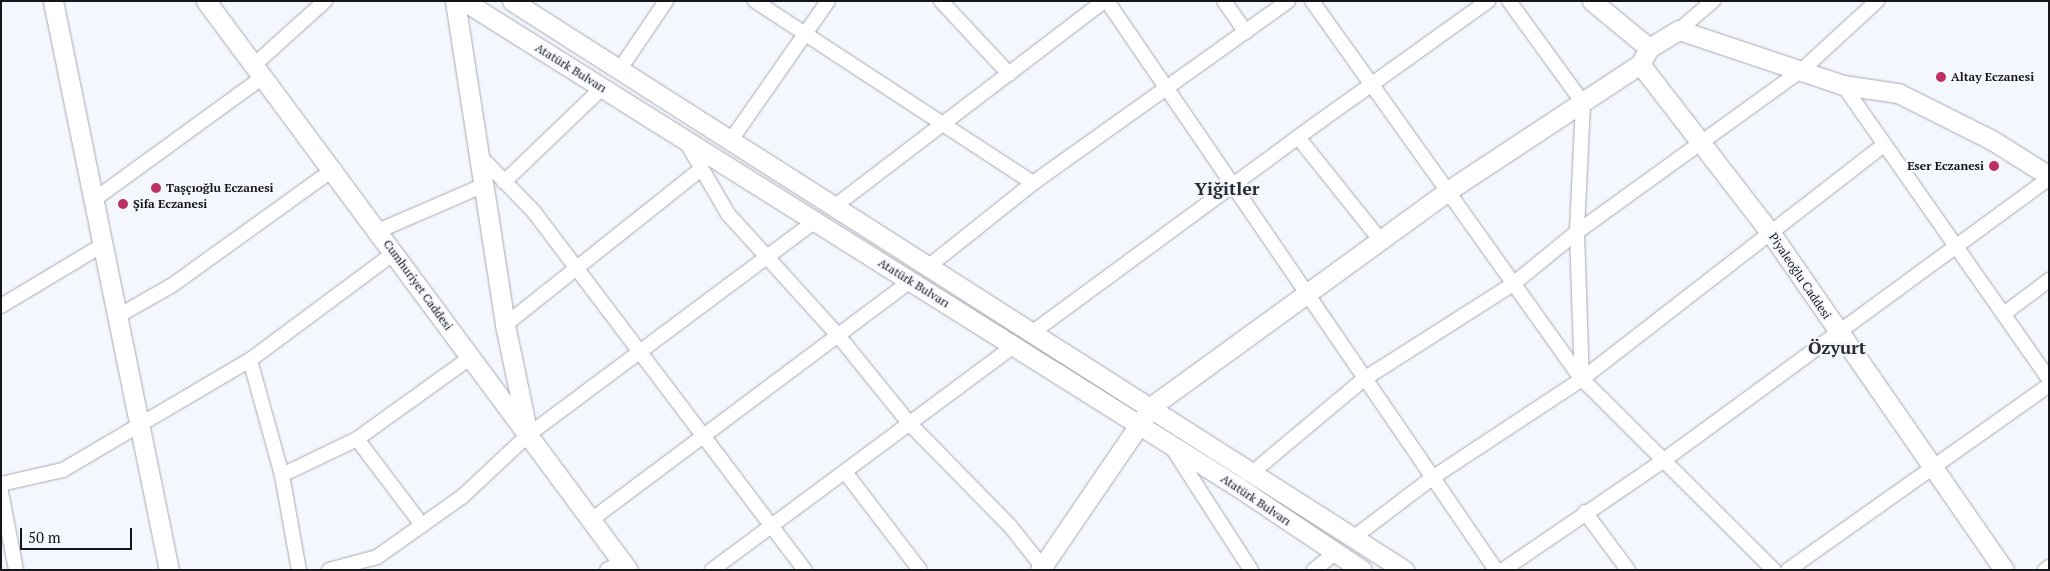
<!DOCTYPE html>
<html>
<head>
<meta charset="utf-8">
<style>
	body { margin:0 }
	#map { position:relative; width:2050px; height:571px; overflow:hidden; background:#f5f7fe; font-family:"PT Serif",serif }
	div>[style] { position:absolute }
	.roads { filter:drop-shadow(0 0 1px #a7a9b0) drop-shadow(0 0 1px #a7a9b0) }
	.street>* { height:14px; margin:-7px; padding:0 7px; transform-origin:7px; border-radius:7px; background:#fff }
	.secondary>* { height:19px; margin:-9.5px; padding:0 9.5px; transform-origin:9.5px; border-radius:9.5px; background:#fff }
	.dots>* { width:14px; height:14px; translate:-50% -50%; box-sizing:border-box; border:2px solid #f5f7fe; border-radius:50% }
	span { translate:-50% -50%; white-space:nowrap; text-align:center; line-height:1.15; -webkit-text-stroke:4px #f5f7fe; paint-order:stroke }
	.street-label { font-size:12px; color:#151619 }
	.poi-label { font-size:12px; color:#151619; font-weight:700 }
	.left { translate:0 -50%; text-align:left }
	.right { translate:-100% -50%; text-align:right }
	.district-label { font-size:18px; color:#2a2c32; font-weight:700 }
	.frame { position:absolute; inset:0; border:2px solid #151619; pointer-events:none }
	.scale { position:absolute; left:20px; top:528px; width:112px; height:22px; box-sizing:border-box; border:2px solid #151619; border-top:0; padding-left:6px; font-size:15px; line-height:18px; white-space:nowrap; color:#151619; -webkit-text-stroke:4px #f5f7fe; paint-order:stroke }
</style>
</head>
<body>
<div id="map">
	<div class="roads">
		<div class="street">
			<div style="left:755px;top:1px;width:332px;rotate:33.2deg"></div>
			<div style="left:941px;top:1px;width:100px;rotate:47deg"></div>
			<div style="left:1107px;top:1px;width:689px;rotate:55.64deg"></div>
			<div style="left:1224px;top:1px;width:38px;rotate:55deg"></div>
			<div style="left:1312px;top:1px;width:465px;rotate:54.5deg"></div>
			<div style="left:1582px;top:379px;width:271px;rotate:44.9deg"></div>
			<div style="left:1509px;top:1px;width:126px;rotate:54deg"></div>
			<div style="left:1583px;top:103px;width:129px;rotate:92.7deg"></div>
			<div style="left:1577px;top:232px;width:147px;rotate:88.1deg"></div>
			<div style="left:1679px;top:30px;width:45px;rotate:-40.5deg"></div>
			<div style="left:254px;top:65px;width:96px;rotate:-42deg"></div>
			<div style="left:620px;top:69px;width:82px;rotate:-55.9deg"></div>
			<div style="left:1843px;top:85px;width:359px;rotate:55deg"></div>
			<div style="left:1298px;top:137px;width:234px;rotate:-35.6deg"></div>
			<div style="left:685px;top:140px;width:86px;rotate:59.8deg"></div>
			<div style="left:728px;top:214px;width:162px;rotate:47.8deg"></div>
			<div style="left:837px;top:334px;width:116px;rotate:51deg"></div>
			<div style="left:910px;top:424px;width:143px;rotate:45.6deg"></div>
			<div style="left:1010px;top:526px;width:56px;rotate:51.5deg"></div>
			<div style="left:731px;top:140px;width:169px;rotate:-55.1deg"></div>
			<div style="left:477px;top:153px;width:82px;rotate:46deg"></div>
			<div style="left:534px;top:212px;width:449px;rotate:52.9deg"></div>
			<div style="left:504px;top:182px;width:136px;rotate:-43.8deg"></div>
			<div style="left:95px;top:199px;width:208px;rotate:-36deg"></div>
			<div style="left:835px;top:206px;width:338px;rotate:-37.3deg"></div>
			<div style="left:378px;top:231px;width:113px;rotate:-23.4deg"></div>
			<div style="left:929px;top:266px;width:133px;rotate:-38.6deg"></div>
			<div style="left:1033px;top:183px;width:313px;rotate:-35.5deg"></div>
			<div style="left:1px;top:306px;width:120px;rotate:-31deg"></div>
			<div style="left:2005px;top:313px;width:55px;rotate:-36.9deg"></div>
			<div style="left:118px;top:316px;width:61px;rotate:-29.5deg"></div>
			<div style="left:171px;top:286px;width:201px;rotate:-35.7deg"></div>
			<div style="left:505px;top:325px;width:249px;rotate:-38.5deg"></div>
			<div style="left:1033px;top:332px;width:329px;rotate:-36.3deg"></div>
			<div style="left:1298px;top:137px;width:133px;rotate:51.4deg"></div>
			<div style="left:250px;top:360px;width:119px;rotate:74.5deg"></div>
			<div style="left:282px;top:475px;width:97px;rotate:79.9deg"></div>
			<div style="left:357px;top:439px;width:108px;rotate:52.9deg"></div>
			<div style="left:1173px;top:449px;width:144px;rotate:57.2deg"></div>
			<div style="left:845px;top:472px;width:123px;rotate:52.6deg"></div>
			<div style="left:1253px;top:472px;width:145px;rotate:-40deg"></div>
			<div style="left:1364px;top:379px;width:177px;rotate:-32.5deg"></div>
			<div style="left:1513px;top:284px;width:82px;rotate:-39.1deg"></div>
			<div style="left:1577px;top:232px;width:277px;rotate:-35.8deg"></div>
			<div style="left:1802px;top:70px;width:102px;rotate:-42.6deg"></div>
			<div style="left:282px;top:475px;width:83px;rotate:-25.6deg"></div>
			<div style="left:357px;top:439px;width:140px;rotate:-35.7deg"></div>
			<div style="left:1px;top:484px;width:64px;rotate:-12.7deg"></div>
			<div style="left:63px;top:470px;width:217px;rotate:-30.5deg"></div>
			<div style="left:250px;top:360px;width:179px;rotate:-36.6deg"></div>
			<div style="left:1px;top:492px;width:79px;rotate:79.1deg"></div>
			<div style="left:1585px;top:512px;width:72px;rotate:53.4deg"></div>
			<div style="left:591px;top:520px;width:399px;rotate:-36.8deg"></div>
			<div style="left:1353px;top:538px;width:99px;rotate:-37.2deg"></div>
			<div style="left:1432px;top:478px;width:180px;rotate:-33.4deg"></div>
			<div style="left:1582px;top:379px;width:382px;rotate:-37.8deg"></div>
			<div style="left:329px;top:570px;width:50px;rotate:-15.2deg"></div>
			<div style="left:377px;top:557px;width:105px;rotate:-35.3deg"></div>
			<div style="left:463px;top:496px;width:89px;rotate:-43.2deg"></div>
			<div style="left:528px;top:435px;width:358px;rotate:-36.7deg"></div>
			<div style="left:607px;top:570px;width:17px;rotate:-28deg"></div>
			<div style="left:712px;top:570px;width:376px;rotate:-36.6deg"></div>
			<div style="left:1314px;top:570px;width:27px;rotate:-39deg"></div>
			<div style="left:1503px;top:570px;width:195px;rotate:-34.3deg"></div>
			<div style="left:1664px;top:460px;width:477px;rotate:-36.2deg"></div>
			<div style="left:1788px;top:570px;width:320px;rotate:-35.3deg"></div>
			<div style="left:2045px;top:570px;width:5px;rotate:-37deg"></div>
		</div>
		<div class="secondary">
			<div style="left:53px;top:1px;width:581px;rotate:78.48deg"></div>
			<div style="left:206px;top:1px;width:708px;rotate:53.44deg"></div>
			<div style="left:455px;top:1px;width:328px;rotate:81.2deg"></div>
			<div style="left:505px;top:325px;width:106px;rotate:78.1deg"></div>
			<div style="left:464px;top:1px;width:914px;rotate:32.12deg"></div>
			<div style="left:1238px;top:487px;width:149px;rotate:33.8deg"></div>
			<div style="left:512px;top:1px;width:1058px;rotate:32.53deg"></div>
			<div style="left:1592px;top:1px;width:74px;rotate:39.5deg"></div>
			<div style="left:1649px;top:48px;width:18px;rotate:119deg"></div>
			<div style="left:1640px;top:64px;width:212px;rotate:52.3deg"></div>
			<div style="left:1770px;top:232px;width:411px;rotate:55.3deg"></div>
			<div style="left:1649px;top:48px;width:35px;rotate:-31deg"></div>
			<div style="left:1679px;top:30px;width:173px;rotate:18.5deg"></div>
			<div style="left:1843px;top:85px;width:56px;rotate:8.3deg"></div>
			<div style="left:1898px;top:93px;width:105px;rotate:26.6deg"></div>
			<div style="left:1992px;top:140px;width:67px;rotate:32.3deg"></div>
			<div style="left:1040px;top:570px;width:199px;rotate:-55.7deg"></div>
			<div style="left:1152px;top:406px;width:367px;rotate:-36deg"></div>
			<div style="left:1449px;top:190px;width:229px;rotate:-33.4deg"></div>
		</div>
	</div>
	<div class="dots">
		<div style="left:1941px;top:77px;background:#bd3062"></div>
		<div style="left:1994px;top:166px;background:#bd3062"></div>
		<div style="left:156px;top:188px;background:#bd3062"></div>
		<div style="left:123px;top:204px;background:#bd3062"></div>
	</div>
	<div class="street-label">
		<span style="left:571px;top:68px;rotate:32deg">Atatürk Bulvarı</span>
		<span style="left:1800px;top:276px;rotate:56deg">Piyaleoğlu Caddesi</span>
		<span style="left:914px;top:283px;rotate:32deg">Atatürk Bulvarı</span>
		<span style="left:418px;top:285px;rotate:54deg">Cumhuriyet Caddesi</span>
		<span style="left:1256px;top:500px;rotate:34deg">Atatürk Bulvarı</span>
	</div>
	<div class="poi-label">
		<span class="left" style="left:1951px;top:77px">Altay Eczanesi</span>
		<span class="right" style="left:1984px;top:166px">Eser Eczanesi</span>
		<span class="left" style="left:166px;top:188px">Taşçıoğlu Eczanesi</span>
		<span class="left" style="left:133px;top:204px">Şifa Eczanesi</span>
	</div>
	<div class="district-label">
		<span style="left:1227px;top:188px">Yiğitler</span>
		<span style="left:1837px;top:347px">Özyurt</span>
	</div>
	<div class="frame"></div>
	<div class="scale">50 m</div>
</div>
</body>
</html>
